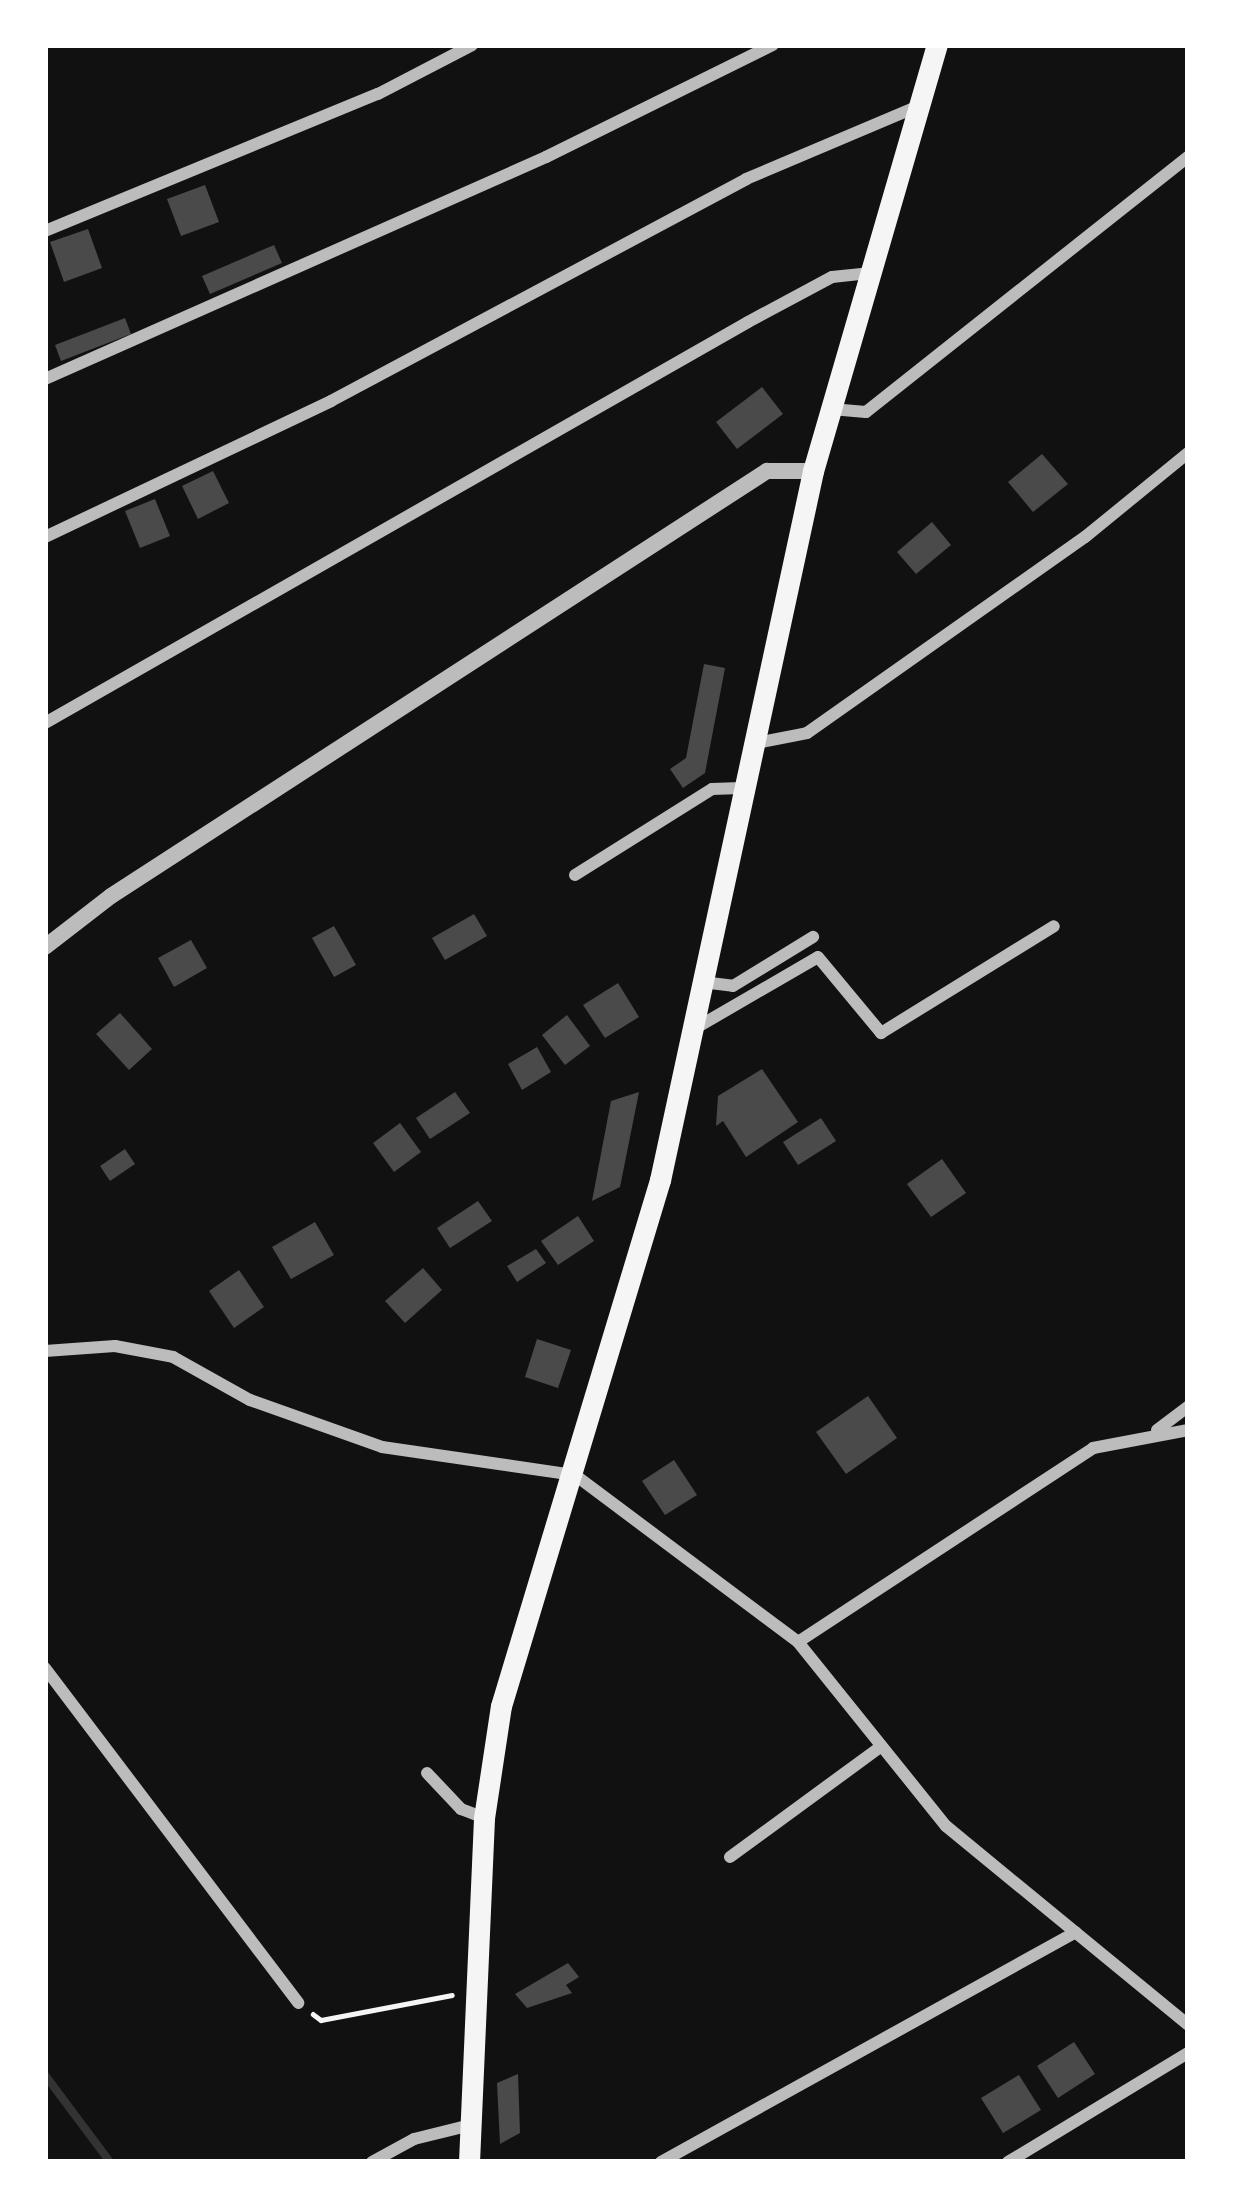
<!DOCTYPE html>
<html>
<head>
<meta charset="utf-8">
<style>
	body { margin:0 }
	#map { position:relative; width:1233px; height:2207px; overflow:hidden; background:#111; font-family:Raleway,sans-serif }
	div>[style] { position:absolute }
	.stream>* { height:8px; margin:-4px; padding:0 4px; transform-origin:4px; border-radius:4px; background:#333 }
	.building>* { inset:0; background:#4a4a4a }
	.path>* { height:4.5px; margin:-2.25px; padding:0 2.25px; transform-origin:2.25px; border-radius:2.25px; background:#f5f5f5 }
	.minor>* { height:12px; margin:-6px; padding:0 6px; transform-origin:6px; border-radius:6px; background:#bcbcbc }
	.tertiary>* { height:16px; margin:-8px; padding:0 8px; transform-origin:8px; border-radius:8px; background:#bcbcbc }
	.primary>* { height:21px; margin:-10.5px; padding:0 10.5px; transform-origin:10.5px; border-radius:10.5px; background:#f5f5f5 }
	span { translate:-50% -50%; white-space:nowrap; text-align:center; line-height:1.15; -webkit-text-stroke:10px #fff; paint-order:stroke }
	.frame { position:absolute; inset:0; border:48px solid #fff; pointer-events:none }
</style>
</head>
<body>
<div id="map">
	<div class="stream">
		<div style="left:45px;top:2075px;width:109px;rotate:53.2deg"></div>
	</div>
	<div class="building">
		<div style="clip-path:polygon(205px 185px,219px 222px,181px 236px,167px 199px)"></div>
		<div style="clip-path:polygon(88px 229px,102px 268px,64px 282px,50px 242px)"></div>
		<div style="clip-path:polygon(274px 245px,282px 263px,210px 294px,202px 276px)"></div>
		<div style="clip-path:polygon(125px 318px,131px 334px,61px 361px,55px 345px)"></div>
		<div style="clip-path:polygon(762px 387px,783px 414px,737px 449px,716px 422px)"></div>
		<div style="clip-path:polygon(1042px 454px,1068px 484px,1033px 512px,1008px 482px)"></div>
		<div style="clip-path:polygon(213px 471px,229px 503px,198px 519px,182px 486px)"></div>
		<div style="clip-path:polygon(155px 499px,170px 536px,140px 548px,125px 511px)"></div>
		<div style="clip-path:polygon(932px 522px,951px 545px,916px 574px,897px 552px)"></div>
		<div style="clip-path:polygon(704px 664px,725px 668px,705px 773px,683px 788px,670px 769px,686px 758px)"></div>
		<div style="clip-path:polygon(474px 914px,487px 936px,445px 960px,432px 938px)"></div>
		<div style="clip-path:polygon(334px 926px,356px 965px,334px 977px,312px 938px)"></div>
		<div style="clip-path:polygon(191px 940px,207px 968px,174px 987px,158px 958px)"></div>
		<div style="clip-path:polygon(618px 983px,639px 1017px,605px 1038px,583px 1005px)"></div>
		<div style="clip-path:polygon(120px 1013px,152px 1049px,129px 1070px,96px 1034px)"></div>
		<div style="clip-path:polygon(567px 1015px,590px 1046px,565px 1065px,542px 1035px)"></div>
		<div style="clip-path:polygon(537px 1047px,551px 1072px,522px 1090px,508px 1064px)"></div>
		<div style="clip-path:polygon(762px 1069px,798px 1122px,746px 1157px,723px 1121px,716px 1126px,718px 1096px)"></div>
		<div style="clip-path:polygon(455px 1092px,470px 1113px,430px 1139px,416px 1118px)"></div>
		<div style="clip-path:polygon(639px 1092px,620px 1187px,592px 1201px,611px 1101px)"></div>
		<div style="clip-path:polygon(821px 1118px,836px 1141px,798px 1165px,783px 1142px)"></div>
		<div style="clip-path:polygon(400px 1123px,421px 1152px,394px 1172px,373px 1143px)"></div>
		<div style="clip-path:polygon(125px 1149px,135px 1164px,110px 1181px,100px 1166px)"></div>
		<div style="clip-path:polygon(942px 1159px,966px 1193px,931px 1217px,907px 1184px)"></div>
		<div style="clip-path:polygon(478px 1201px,492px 1221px,450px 1248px,437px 1228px)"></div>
		<div style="clip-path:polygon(578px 1216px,594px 1241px,558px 1265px,541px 1241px)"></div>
		<div style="clip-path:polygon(315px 1222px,334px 1255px,291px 1279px,272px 1247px)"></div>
		<div style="clip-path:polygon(536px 1249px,546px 1263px,517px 1282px,507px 1266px)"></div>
		<div style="clip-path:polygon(423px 1268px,442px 1290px,405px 1323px,385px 1301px)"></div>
		<div style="clip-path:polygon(239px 1270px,264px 1307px,234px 1328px,209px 1291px)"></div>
		<div style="clip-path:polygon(537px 1339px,571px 1350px,558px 1388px,525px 1377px)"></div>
		<div style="clip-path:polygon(868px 1396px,897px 1438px,846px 1474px,816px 1432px)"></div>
		<div style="clip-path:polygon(674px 1460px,697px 1495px,665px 1515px,642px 1481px)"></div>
		<div style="clip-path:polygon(568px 1963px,579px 1977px,566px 1985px,572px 1993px,527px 2008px,515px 1994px)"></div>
		<div style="clip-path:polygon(1074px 2042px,1095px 2074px,1058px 2098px,1037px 2066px)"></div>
		<div style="clip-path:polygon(518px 2074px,520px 2133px,500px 2144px,497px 2083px)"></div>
		<div style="clip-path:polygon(1019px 2075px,1041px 2110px,1003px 2133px,981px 2098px)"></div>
	</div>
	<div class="path">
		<div style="left:313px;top:2014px;width:10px;rotate:37deg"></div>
		<div style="left:321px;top:2020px;width:133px;rotate:-10.8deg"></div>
	</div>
	<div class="minor">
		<div style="left:45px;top:231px;width:360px;rotate:-22.4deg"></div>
		<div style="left:378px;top:94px;width:106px;rotate:-27.5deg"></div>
		<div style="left:45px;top:379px;width:548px;rotate:-23.9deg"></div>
		<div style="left:546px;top:157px;width:253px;rotate:-26.3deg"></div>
		<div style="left:831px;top:409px;width:35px;rotate:5deg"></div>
		<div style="left:866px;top:412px;width:411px;rotate:-38.4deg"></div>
		<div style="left:45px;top:537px;width:317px;rotate:-25.4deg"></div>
		<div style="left:331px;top:401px;width:471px;rotate:-28.1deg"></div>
		<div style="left:746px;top:179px;width:188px;rotate:-22.9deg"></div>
		<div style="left:45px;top:723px;width:809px;rotate:-29.7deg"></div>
		<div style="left:748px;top:322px;width:95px;rotate:-28.2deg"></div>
		<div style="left:832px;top:277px;width:37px;rotate:-6deg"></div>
		<div style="left:751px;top:744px;width:57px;rotate:-11.1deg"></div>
		<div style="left:807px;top:733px;width:340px;rotate:-35.2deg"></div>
		<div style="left:1085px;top:537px;width:133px;rotate:-39.2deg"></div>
		<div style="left:575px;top:875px;width:162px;rotate:-32.1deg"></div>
		<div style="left:712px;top:789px;width:29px;rotate:-2deg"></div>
		<div style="left:702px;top:982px;width:31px;rotate:7deg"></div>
		<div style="left:733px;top:986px;width:94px;rotate:-31.5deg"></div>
		<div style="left:694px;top:1029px;width:143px;rotate:-30.1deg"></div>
		<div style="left:818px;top:957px;width:99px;rotate:50.3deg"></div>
		<div style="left:881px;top:1033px;width:203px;rotate:-31.7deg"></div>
		<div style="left:45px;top:1351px;width:70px;rotate:-4.1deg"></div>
		<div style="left:115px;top:1346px;width:59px;rotate:10.7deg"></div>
		<div style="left:173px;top:1357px;width:88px;rotate:29.2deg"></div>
		<div style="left:250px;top:1400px;width:140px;rotate:19.6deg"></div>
		<div style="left:382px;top:1447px;width:195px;rotate:8.3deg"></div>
		<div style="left:575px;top:1475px;width:279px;rotate:36.8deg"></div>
		<div style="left:798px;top:1642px;width:236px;rotate:51.2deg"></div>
		<div style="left:946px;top:1826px;width:313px;rotate:39.4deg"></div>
		<div style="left:1157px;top:1430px;width:39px;rotate:-37deg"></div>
		<div style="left:798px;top:1642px;width:353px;rotate:-33.3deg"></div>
		<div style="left:1093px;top:1448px;width:97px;rotate:-10.7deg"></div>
		<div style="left:45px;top:1668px;width:420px;rotate:52.9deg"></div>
		<div style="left:427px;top:1773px;width:50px;rotate:46.6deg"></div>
		<div style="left:461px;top:1809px;width:25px;rotate:21deg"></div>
		<div style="left:730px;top:1857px;width:185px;rotate:-36.2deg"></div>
		<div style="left:372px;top:2162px;width:48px;rotate:-28.7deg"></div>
		<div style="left:414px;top:2139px;width:59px;rotate:-13.8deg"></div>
		<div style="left:661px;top:2162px;width:474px;rotate:-29deg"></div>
		<div style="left:1008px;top:2162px;width:210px;rotate:-31.2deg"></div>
	</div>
	<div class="tertiary">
		<div style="left:45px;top:947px;width:83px;rotate:-37.7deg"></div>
		<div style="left:111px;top:896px;width:782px;rotate:-32.94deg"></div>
		<div style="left:767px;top:471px;width:46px"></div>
	</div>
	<div class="primary">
		<div style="left:469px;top:2162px;width:344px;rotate:-87.5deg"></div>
		<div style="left:484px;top:1818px;width:113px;rotate:-81.4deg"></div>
		<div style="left:501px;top:1706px;width:550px;rotate:-73.18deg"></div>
		<div style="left:660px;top:1180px;width:725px;rotate:-77.82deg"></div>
		<div style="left:813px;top:471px;width:444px;rotate:-73.8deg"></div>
	</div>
	<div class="frame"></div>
</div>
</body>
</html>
